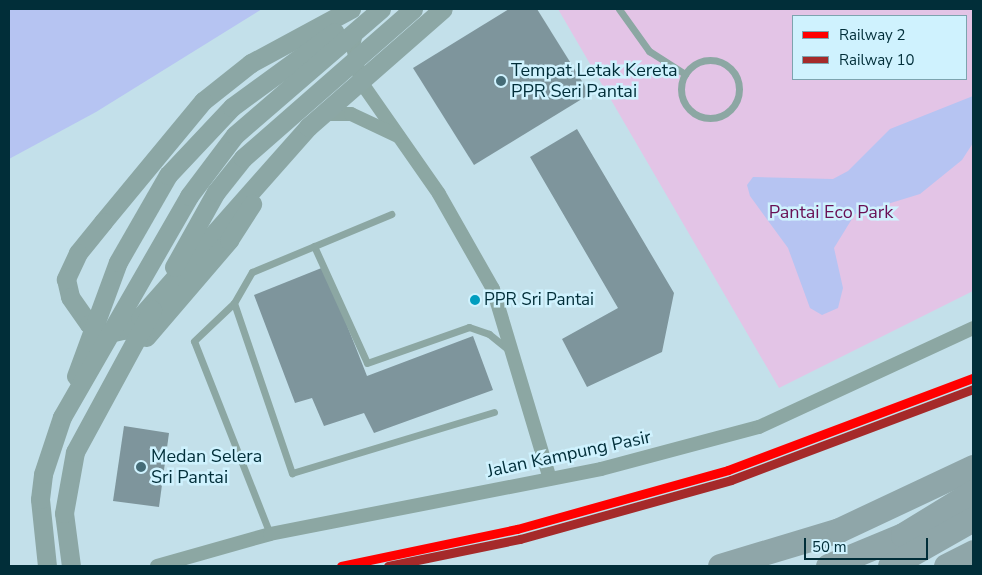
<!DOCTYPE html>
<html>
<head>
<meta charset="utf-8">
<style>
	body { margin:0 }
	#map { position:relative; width:982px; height:575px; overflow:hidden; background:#c3e0ea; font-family:"Nunito Sans",sans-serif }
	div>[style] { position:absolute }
	.green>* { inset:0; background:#e3c4e6 }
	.water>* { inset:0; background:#b6c4f2 }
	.building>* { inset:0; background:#7e959c }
	.lane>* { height:7px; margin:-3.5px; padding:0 3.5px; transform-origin:3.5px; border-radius:3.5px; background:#8ca7a3 }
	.lane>.ring { margin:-3.5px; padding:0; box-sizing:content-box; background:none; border:7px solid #8ca7a3; border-radius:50% }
	.street>* { height:14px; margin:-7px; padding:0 7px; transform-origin:7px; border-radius:7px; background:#8ca7a3 }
	.secondary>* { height:19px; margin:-9.5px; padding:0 9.5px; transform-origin:9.5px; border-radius:9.5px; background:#8ca7a5 }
	.highway>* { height:25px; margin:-12.5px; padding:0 12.5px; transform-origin:12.5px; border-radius:12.5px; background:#8fa6a9 }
	.rail-1>* { height:9px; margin:-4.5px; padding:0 4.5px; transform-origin:4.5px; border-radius:4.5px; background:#f00 }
	.rail-2>* { height:9px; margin:-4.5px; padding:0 4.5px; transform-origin:4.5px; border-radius:4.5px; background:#a52a2a }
	.dots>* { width:14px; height:14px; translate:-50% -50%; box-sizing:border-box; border:2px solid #cff2fe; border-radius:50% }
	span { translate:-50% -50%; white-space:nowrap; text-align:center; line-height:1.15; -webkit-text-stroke:5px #cff2fe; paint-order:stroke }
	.bus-label { font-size:17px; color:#012e39 }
	.left { translate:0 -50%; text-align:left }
	.poi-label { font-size:18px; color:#012e39 }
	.park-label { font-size:18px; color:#691055 }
	.street-label { font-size:18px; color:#012e39 }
	.frame { position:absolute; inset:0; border:10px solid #012e39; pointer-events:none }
	.legend { position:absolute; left:792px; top:15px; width:175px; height:65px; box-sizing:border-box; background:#cff2fe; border:1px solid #7da4af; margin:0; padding:6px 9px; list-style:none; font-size:15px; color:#012e39 }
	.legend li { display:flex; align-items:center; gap:10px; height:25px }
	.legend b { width:25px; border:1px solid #7da4af }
	.scale { position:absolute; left:804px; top:538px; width:124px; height:22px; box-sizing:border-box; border:2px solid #012e39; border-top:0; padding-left:6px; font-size:15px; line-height:18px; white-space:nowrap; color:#012e39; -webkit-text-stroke:4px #cff2fe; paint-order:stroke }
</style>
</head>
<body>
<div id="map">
	<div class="green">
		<div style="clip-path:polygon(evenodd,558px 9px,973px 9px,973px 291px,779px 388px,558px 9px,793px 16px,966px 16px,966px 79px,793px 79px,793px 16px)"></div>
	</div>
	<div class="water">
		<div style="clip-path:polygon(10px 9px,262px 9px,96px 112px,9px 159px)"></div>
		<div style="clip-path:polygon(973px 96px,973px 143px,962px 160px,920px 194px,855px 214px,834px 248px,843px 288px,838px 308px,822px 315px,810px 308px,788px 248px,750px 196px,747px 185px,753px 177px,833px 179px,848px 171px,890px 129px)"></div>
	</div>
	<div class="building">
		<div style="clip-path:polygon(509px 9px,537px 9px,590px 94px,474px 165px,413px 68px)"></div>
		<div style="clip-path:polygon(577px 129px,674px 293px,662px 352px,587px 387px,562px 339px,618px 308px,530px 157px)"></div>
		<div style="clip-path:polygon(324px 267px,367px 376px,473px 336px,493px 390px,374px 433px,364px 413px,324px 426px,312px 398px,295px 403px,254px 295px)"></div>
		<div style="clip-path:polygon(124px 426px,169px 433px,159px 507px,113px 501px)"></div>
	</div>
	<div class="lane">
		<div style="left:619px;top:9px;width:52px;rotate:54.5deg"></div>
		<div style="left:649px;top:51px;width:43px;rotate:32.6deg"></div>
		<div class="ring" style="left:681px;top:60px;width:51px;height:51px"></div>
		<div style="left:314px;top:246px;width:128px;rotate:65.6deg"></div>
		<div style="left:367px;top:363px;width:108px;rotate:-19.4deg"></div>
		<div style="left:469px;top:327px;width:21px;rotate:19deg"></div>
		<div style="left:489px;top:334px;width:27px;rotate:39deg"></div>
		<div style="left:234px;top:303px;width:36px;rotate:-60deg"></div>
		<div style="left:252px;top:272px;width:151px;rotate:-22.6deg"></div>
		<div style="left:270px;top:534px;width:207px;rotate:-111.5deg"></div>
		<div style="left:194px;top:341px;width:55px;rotate:-43.5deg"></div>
		<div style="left:234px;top:303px;width:180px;rotate:71.2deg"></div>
		<div style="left:292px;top:473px;width:211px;rotate:-16.8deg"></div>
	</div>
	<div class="street">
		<div style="left:357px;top:29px;width:18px;rotate:103deg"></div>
		<div style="left:353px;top:47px;width:36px;rotate:77deg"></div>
		<div style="left:361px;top:82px;width:136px;rotate:55.1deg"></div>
		<div style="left:439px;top:194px;width:109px;rotate:60.4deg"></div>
		<div style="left:493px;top:289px;width:198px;rotate:73.3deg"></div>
		<div style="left:323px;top:114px;width:28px"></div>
		<div style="left:351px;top:114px;width:52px;rotate:25.1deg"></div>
		<div style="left:157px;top:566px;width:117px;rotate:-15.8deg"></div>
		<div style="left:270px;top:534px;width:337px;rotate:-11.1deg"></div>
		<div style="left:601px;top:469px;width:163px;rotate:-14.9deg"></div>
		<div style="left:759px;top:427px;width:236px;rotate:-24.8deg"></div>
	</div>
	<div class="secondary">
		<div style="left:351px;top:9px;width:114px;rotate:151.6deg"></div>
		<div style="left:251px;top:63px;width:61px;rotate:141.6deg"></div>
		<div style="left:203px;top:101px;width:157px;rotate:129.6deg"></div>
		<div style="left:103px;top:222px;width:40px;rotate:129deg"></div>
		<div style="left:78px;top:253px;width:29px;rotate:115deg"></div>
		<div style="left:66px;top:279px;width:18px;rotate:77deg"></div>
		<div style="left:70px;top:297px;width:33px;rotate:55deg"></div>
		<div style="left:89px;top:324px;width:19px;rotate:32deg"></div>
		<div style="left:105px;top:334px;width:18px;rotate:-13deg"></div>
		<div style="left:123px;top:330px;width:21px;rotate:-37deg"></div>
		<div style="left:140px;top:317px;width:254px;rotate:-48.5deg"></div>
		<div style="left:308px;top:127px;width:179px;rotate:-41.2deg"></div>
		<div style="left:174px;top:267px;width:86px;rotate:-60.8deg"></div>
		<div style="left:216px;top:192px;width:43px;rotate:-51.5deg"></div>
		<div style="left:243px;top:158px;width:226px;rotate:-41.2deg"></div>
		<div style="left:146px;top:337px;width:128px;rotate:-49.4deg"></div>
		<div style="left:229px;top:240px;width:43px;rotate:-57.4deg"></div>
		<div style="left:76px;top:376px;width:121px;rotate:-69.8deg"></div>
		<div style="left:118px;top:262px;width:100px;rotate:-60.1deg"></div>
		<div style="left:168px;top:175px;width:93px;rotate:-46.7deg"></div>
		<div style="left:232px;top:107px;width:127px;rotate:-36.1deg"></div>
		<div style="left:47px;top:566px;width:67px;rotate:-96deg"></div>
		<div style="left:40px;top:499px;width:25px;rotate:-83deg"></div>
		<div style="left:43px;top:474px;width:60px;rotate:-71.6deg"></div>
		<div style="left:62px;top:417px;width:255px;rotate:-60.1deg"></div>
		<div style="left:189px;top:196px;width:76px;rotate:-53deg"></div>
		<div style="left:235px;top:135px;width:193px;rotate:-40.8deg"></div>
		<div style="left:71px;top:566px;width:53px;rotate:-97.5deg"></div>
		<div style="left:64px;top:513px;width:62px;rotate:-79.8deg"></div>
		<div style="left:75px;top:452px;width:162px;rotate:-61.5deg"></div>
	</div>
	<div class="highway">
		<div style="left:720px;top:566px;width:124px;rotate:-16.8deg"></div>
		<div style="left:839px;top:530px;width:148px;rotate:-25.2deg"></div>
		<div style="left:828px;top:566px;width:81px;rotate:-22.5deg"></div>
		<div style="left:903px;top:535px;width:82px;rotate:-31.6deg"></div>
		<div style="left:890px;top:566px;width:95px;rotate:-29.5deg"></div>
		<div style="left:946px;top:566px;width:30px;rotate:-27deg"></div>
	</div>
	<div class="rail-1">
		<div style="left:341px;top:566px;width:180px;rotate:-11.9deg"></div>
		<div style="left:517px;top:529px;width:219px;rotate:-15.6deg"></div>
		<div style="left:728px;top:470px;width:262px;rotate:-20.6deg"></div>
	</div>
	<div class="rail-2">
		<div style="left:388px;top:566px;width:135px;rotate:-11.6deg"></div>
		<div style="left:520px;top:539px;width:219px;rotate:-15.6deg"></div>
		<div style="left:731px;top:480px;width:259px;rotate:-20.6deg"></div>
	</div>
	<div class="dots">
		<div style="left:501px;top:81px;background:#456c77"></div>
		<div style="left:475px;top:300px;background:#009dbf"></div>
		<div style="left:141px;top:467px;background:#456c77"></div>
	</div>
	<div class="bus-label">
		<span class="left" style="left:484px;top:300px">PPR Sri Pantai</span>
	</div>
	<div class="poi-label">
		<span class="left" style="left:511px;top:81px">Tempat Letak Kereta<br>PPR Seri Pantai</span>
		<span class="left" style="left:151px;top:467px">Medan Selera<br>Sri Pantai</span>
	</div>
	<div class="park-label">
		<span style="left:831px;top:212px">Pantai Eco Park</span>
	</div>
	<div class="street-label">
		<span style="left:569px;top:454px;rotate:-12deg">Jalan Kampung Pasir</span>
	</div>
	<div class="frame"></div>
	<ul class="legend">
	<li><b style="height:6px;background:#f00"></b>Railway 2</li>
	<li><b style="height:6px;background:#a52a2a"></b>Railway 10</li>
	</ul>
	<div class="scale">50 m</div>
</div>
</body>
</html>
